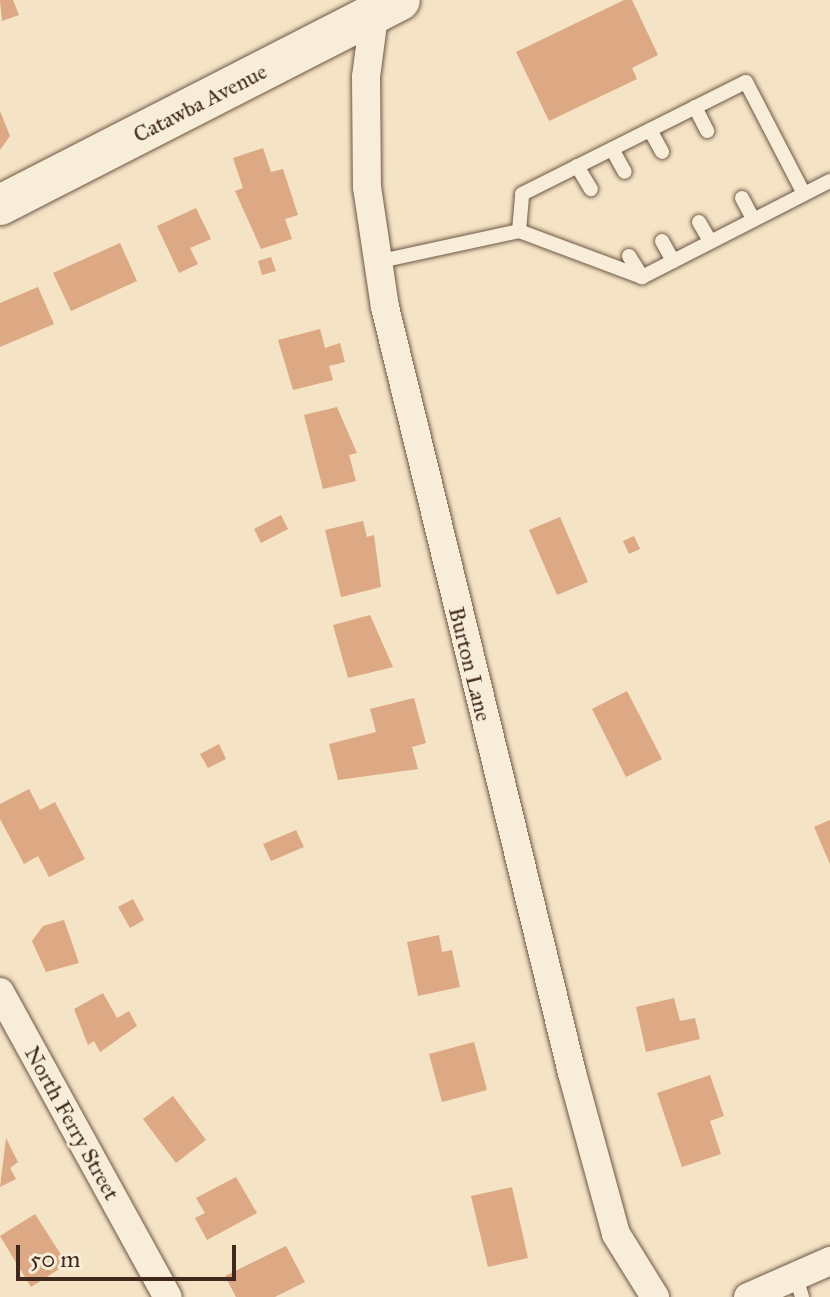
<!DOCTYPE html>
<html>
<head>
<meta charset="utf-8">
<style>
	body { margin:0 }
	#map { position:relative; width:830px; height:1297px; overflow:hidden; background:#f4e3c4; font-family:"IM FELL Great Primer",serif }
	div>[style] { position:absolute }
	.building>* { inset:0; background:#dda884 }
	.roads { filter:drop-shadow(0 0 2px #6e5746) drop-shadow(0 0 2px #6e5746) }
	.service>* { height:14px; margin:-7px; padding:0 7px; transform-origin:7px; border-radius:7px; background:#f8edd9 }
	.minor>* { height:28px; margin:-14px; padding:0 14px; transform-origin:14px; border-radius:14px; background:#f8edd9 }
	.secondary>* { height:40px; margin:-20px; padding:0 20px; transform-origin:20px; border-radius:20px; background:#f8edd9 }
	span { translate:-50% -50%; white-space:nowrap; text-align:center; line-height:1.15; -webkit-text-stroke:6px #f8edd9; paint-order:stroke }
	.street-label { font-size:22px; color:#41281c }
	.scale { position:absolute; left:16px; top:1245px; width:220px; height:36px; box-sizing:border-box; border:4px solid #41281c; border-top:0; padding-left:10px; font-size:24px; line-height:28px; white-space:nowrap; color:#41281c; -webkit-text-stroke:6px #f8edd9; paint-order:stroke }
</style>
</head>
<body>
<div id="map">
	<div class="building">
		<div style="clip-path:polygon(0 0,13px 0,19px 15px,2px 21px)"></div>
		<div style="clip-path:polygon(624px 0,632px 0,658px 55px,632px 68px,637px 79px,549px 121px,516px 52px)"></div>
		<div style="clip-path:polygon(0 111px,10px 136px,0 150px)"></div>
		<div style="clip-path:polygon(263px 148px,271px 172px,283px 169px,298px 215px,285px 219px,292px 239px,261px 249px,235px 191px,243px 188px,233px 158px)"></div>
		<div style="clip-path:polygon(196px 208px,211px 239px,190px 248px,198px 264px,179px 273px,157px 226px)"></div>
		<div style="clip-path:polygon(120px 243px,137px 281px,71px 311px,53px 273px)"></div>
		<div style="clip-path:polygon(271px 257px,276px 271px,262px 275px,258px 261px)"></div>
		<div style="clip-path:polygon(38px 287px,54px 324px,0 347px,0 303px)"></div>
		<div style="clip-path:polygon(320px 329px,325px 348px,340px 343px,345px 362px,329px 366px,333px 380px,293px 390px,278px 340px)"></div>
		<div style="clip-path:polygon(337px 407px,357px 453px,349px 455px,356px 481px,323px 489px,304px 415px)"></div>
		<div style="clip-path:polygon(281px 515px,288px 529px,261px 543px,254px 529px)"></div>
		<div style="clip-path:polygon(560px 517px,588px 582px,557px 595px,529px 530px)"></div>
		<div style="clip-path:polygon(363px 521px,367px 537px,374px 535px,381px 587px,341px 597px,325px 530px)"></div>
		<div style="clip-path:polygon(634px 536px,640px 549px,629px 554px,623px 541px)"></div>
		<div style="clip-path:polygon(370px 615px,393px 667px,348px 678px,333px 625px)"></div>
		<div style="clip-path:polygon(627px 691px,662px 759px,626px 777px,592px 709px)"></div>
		<div style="clip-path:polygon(414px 698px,426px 743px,412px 747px,418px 769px,338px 780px,329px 744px,376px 732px,370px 709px)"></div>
		<div style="clip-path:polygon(219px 744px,226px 759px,208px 768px,200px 754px)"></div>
		<div style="clip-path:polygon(29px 789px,40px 810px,55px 802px,85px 859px,49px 877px,38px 856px,24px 864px,0 819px,0 804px)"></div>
		<div style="clip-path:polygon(830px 820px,830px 864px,814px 827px)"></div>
		<div style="clip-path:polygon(296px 830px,304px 847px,271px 861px,263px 844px)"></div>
		<div style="clip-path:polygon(133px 899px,144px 920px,130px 928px,118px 907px)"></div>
		<div style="clip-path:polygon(64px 920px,79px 963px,46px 972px,32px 941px,43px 926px)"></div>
		<div style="clip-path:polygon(439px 935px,442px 952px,452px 950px,460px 987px,418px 996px,407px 942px)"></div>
		<div style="clip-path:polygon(103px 993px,117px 1018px,129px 1011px,137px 1026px,100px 1052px,94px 1041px,88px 1045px,74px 1009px)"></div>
		<div style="clip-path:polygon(674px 998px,680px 1021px,695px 1018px,700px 1039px,646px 1052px,636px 1007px)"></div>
		<div style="clip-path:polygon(474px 1042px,487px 1090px,442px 1102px,429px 1054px)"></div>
		<div style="clip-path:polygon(710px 1075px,724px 1116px,710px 1121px,721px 1154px,682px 1167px,657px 1093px)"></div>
		<div style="clip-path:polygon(173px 1096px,206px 1140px,176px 1163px,143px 1119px)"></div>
		<div style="clip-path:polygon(6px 1138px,18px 1162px,10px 1168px,16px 1179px,0 1187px)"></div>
		<div style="clip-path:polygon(236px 1177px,257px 1213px,207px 1240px,195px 1218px,205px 1213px,196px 1198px)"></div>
		<div style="clip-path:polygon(512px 1187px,528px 1258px,488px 1267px,471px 1196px)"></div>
		<div style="clip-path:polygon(35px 1214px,67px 1264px,31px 1287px,0 1236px)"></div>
		<div style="clip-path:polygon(286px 1246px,305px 1282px,275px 1297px,236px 1297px,225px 1276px)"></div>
	</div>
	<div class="roads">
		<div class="service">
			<div style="left:695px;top:107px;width:27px;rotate:63deg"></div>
			<div style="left:650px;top:130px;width:25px;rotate:61deg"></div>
			<div style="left:612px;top:149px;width:26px;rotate:61deg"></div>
			<div style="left:577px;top:166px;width:27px;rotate:59deg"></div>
			<div style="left:742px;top:198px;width:24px;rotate:62deg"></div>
			<div style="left:699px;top:222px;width:22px;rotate:60deg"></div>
			<div style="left:519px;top:231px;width:37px;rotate:-85deg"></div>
			<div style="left:522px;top:194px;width:250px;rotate:-26.6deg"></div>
			<div style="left:746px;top:82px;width:126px;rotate:62.6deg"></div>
			<div style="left:662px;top:241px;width:23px;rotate:61deg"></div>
			<div style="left:629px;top:256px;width:25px;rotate:58deg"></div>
			<div style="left:376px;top:262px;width:146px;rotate:-12.2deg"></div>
			<div style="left:519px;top:231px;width:131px;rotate:20.5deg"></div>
			<div style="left:642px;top:277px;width:211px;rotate:-27.1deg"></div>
			<div style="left:795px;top:1275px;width:23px;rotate:72deg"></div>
		</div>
		<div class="minor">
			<div style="left:376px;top:1px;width:77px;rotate:97.5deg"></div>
			<div style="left:366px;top:77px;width:110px;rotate:89.5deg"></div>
			<div style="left:367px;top:187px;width:121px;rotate:81.5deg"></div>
			<div style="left:385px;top:307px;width:788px;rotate:76.28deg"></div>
			<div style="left:572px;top:1073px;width:167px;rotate:74.7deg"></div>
			<div style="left:616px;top:1234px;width:74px;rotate:58.2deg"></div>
			<div style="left:0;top:992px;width:348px;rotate:61.2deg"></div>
			<div style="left:748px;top:1297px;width:90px;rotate:-23.7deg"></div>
		</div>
		<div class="secondary">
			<div style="left:0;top:205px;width:449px;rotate:-27.1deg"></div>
		</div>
	</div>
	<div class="street-label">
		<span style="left:200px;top:103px;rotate:-27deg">Catawba Avenue</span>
		<span style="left:470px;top:664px;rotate:76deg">Burton Lane</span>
		<span style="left:72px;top:1123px;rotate:61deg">North Ferry Street</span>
	</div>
	<div class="scale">50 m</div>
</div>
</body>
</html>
